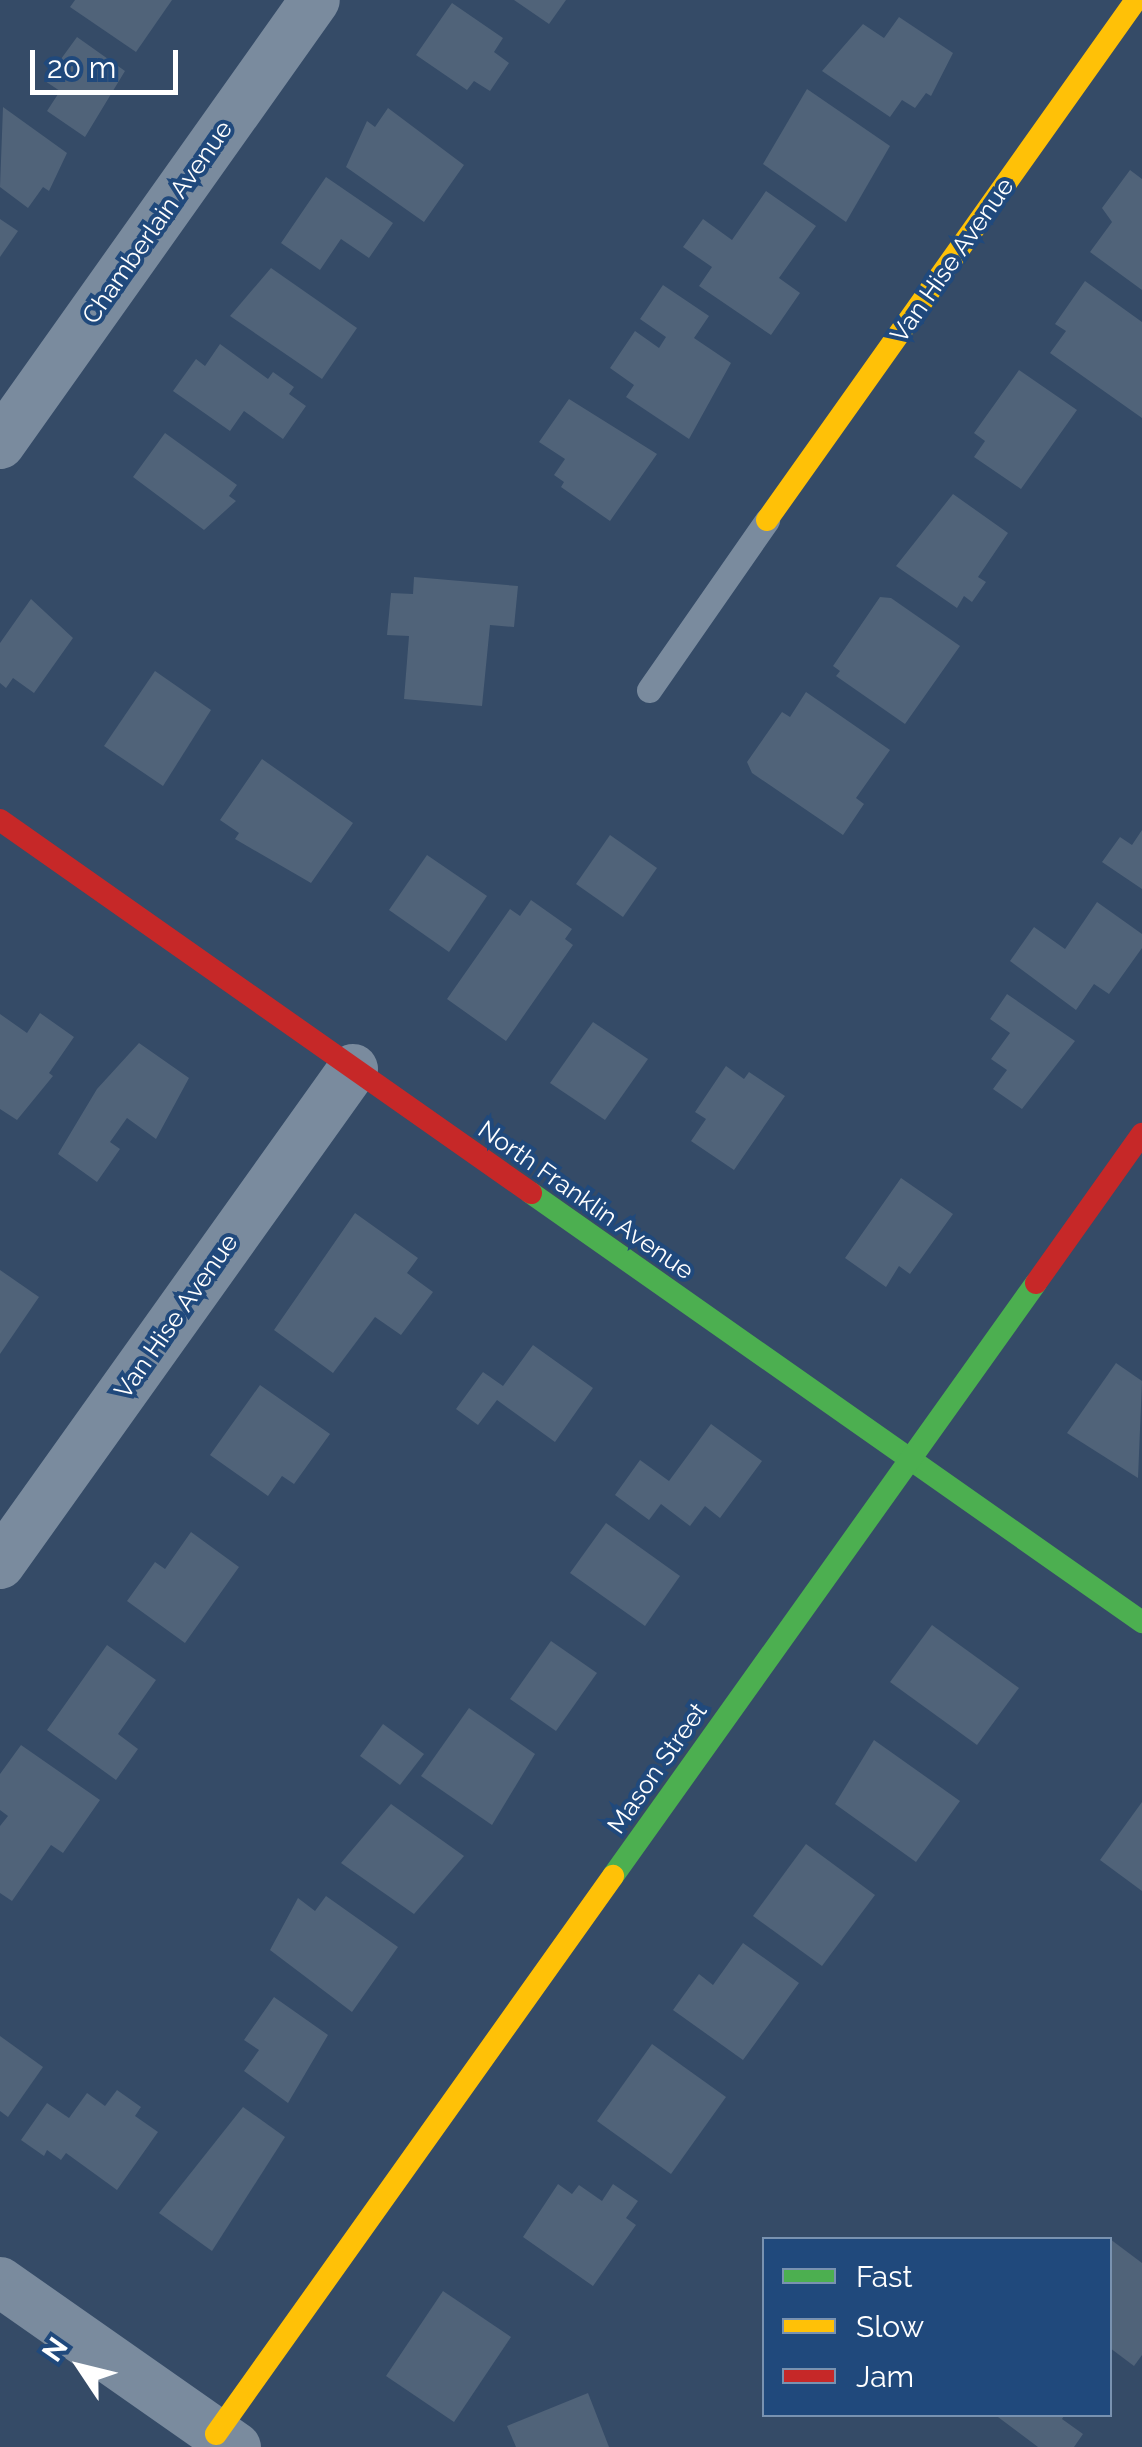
<!DOCTYPE html>
<html>
<head>
<meta charset="utf-8">
<style>
	body { margin:0 }
	#map { position:relative; width:1142px; height:2447px; overflow:hidden; background:#354b67; font-family:Raleway,sans-serif }
	div>[style] { position:absolute }
	.building>* { inset:0; background:#506379 }
	.lane>* { height:25px; margin:-12.5px; padding:0 12.5px; transform-origin:12.5px; border-radius:12.5px; background:#7a8b9e }
	.street>* { height:50px; margin:-25px; padding:0 25px; transform-origin:25px; border-radius:25px; background:#7a8b9e }
	.fast>* { height:22px; margin:-11px; padding:0 11px; transform-origin:11px; border-radius:11px; background:#4caf50 }
	.slow>* { height:22px; margin:-11px; padding:0 11px; transform-origin:11px; border-radius:11px; background:#ffc107 }
	.jam>* { height:22px; margin:-11px; padding:0 11px; transform-origin:11px; border-radius:11px; background:#c62828 }
	span { translate:-50% -50%; white-space:nowrap; text-align:center; line-height:1.15; -webkit-text-stroke:8px #20497c; paint-order:stroke }
	.street-label { font-size:25px; color:#fff }
	.legend { position:absolute; left:762px; top:2237px; width:350px; height:180px; box-sizing:border-box; background:#20497c; border:2px solid #7992b0; margin:0; padding:12px 18px; list-style:none; font-size:30px; color:#fff }
	.legend li { display:flex; align-items:center; gap:20px; height:50px }
	.legend b { width:50px; border:2px solid #7992b0 }
	.north { position:absolute; left:30px; top:2317px; width:100px; height:100px; -webkit-text-stroke:8px #20497c; paint-order:stroke; rotate:305deg; font-size:28px; font-weight:700; line-height:40px; text-align:center; color:#fff }
	.north::after { content:''; display:block; margin:auto; width:35px; height:45px; background:#fff; clip-path:polygon(50% 0,100% 100%,50% 72%,0 100%) }
	.scale { position:absolute; left:30px; top:50px; width:148px; height:45px; box-sizing:border-box; border:5px solid #fff; border-top:0; padding-left:12px; font-size:30px; line-height:35px; white-space:nowrap; color:#fff; -webkit-text-stroke:8px #20497c; paint-order:stroke }
</style>
</head>
<body>
<div id="map">
	<div class="building">
		<div style="clip-path:polygon(75px 0,172px 0,136px 52px,70px 7px)"></div>
		<div style="clip-path:polygon(514px 0,566px 0,549px 24px)"></div>
		<div style="clip-path:polygon(452px 3px,503px 38px,494px 52px,509px 63px,490px 91px,474px 81px,467px 90px,416px 55px)"></div>
		<div style="clip-path:polygon(899px 17px,953px 53px,931px 96px,926px 93px,915px 108px,902px 100px,890px 117px,822px 71px,863px 24px,884px 38px)"></div>
		<div style="clip-path:polygon(77px 37px,125px 71px,85px 137px,47px 111px,60px 91px,45px 81px)"></div>
		<div style="clip-path:polygon(807px 89px,890px 146px,846px 222px,763px 164px)"></div>
		<div style="clip-path:polygon(3px 107px,67px 153px,49px 191px,43px 187px,28px 208px,0 187px)"></div>
		<div style="clip-path:polygon(388px 108px,464px 165px,424px 222px,346px 167px,367px 121px,375px 127px)"></div>
		<div style="clip-path:polygon(1130px 170px,1142px 179px,1142px 290px,1090px 252px,1112px 222px,1102px 208px)"></div>
		<div style="clip-path:polygon(326px 177px,393px 223px,369px 258px,341px 239px,320px 270px,281px 243px)"></div>
		<div style="clip-path:polygon(766px 191px,816px 226px,779px 278px,800px 293px,771px 335px,699px 286px,712px 267px,683px 247px,703px 219px,732px 240px)"></div>
		<div style="clip-path:polygon(0 219px,18px 231px,0 257px)"></div>
		<div style="clip-path:polygon(271px 268px,357px 328px,322px 379px,230px 316px)"></div>
		<div style="clip-path:polygon(1085px 281px,1142px 322px,1142px 418px,1050px 353px,1066px 331px,1055px 324px)"></div>
		<div style="clip-path:polygon(663px 285px,709px 316px,694px 338px,731px 363px,689px 439px,626px 397px,634px 385px,610px 368px,635px 331px,659px 348px,666px 337px,640px 319px)"></div>
		<div style="clip-path:polygon(220px 344px,268px 379px,273px 372px,294px 387px,289px 394px,306px 406px,283px 439px,244px 411px,230px 431px,173px 391px,196px 359px,205px 366px)"></div>
		<div style="clip-path:polygon(1019px 370px,1077px 410px,1021px 489px,974px 457px,985px 441px,974px 433px)"></div>
		<div style="clip-path:polygon(569px 399px,657px 454px,610px 521px,561px 487px,564px 482px,554px 475px,565px 459px,539px 442px)"></div>
		<div style="clip-path:polygon(165px 433px,237px 485px,229px 496px,236px 501px,204px 530px,133px 477px)"></div>
		<div style="clip-path:polygon(953px 494px,1008px 533px,978px 577px,986px 582px,972px 602px,964px 596px,957px 608px,896px 566px)"></div>
		<div style="clip-path:polygon(414px 577px,518px 586px,514px 627px,490px 625px,482px 706px,404px 699px,409px 636px,387px 635px,391px 593px,413px 594px)"></div>
		<div style="clip-path:polygon(880px 597px,891px 598px,960px 646px,905px 724px,836px 676px,840px 671px,833px 666px)"></div>
		<div style="clip-path:polygon(31px 599px,73px 638px,34px 693px,13px 678px,6px 688px,0 683px,0 643px)"></div>
		<div style="clip-path:polygon(155px 671px,211px 710px,163px 786px,104px 746px)"></div>
		<div style="clip-path:polygon(806px 692px,890px 750px,856px 798px,864px 804px,843px 835px,752px 773px,747px 762px,782px 712px,790px 717px)"></div>
		<div style="clip-path:polygon(262px 759px,353px 823px,311px 883px,235px 839px,239px 833px,220px 820px)"></div>
		<div style="clip-path:polygon(1142px 830px,1142px 889px,1102px 862px,1120px 837px,1132px 845px)"></div>
		<div style="clip-path:polygon(610px 835px,657px 868px,623px 917px,576px 884px)"></div>
		<div style="clip-path:polygon(427px 855px,487px 896px,449px 952px,389px 910px)"></div>
		<div style="clip-path:polygon(531px 900px,572px 929px,565px 939px,573px 945px,506px 1041px,447px 999px,510px 909px,520px 916px)"></div>
		<div style="clip-path:polygon(1097px 902px,1142px 934px,1142px 948px,1109px 994px,1094px 984px,1076px 1010px,1010px 961px,1034px 927px,1065px 949px)"></div>
		<div style="clip-path:polygon(1007px 994px,1075px 1041px,1022px 1109px,993px 1089px,1007px 1070px,991px 1059px,1010px 1033px,990px 1019px)"></div>
		<div style="clip-path:polygon(40px 1013px,74px 1037px,49px 1073px,53px 1076px,17px 1120px,0 1109px,0 1014px,27px 1033px)"></div>
		<div style="clip-path:polygon(593px 1022px,648px 1059px,605px 1120px,550px 1083px)"></div>
		<div style="clip-path:polygon(139px 1043px,189px 1078px,156px 1139px,127px 1118px,110px 1142px,120px 1149px,97px 1182px,58px 1154px,97px 1089px)"></div>
		<div style="clip-path:polygon(726px 1066px,744px 1079px,749px 1072px,785px 1096px,734px 1170px,691px 1141px,706px 1119px,695px 1112px)"></div>
		<div style="clip-path:polygon(901px 1178px,953px 1214px,910px 1274px,899px 1266px,886px 1287px,845px 1258px)"></div>
		<div style="clip-path:polygon(355px 1213px,418px 1258px,407px 1273px,433px 1292px,401px 1335px,375px 1317px,333px 1373px,274px 1330px)"></div>
		<div style="clip-path:polygon(0 1270px,39px 1297px,0 1354px)"></div>
		<div style="clip-path:polygon(533px 1345px,593px 1388px,555px 1442px,497px 1400px,478px 1425px,456px 1409px,483px 1372px,503px 1386px)"></div>
		<div style="clip-path:polygon(1116px 1363px,1142px 1381px,1138px 1478px,1067px 1433px)"></div>
		<div style="clip-path:polygon(260px 1385px,330px 1434px,294px 1484px,282px 1476px,268px 1496px,210px 1455px)"></div>
		<div style="clip-path:polygon(711px 1424px,762px 1461px,720px 1518px,705px 1506px,690px 1526px,661px 1504px,649px 1520px,615px 1495px,640px 1460px,669px 1481px)"></div>
		<div style="clip-path:polygon(606px 1523px,680px 1576px,645px 1626px,570px 1573px)"></div>
		<div style="clip-path:polygon(191px 1532px,239px 1567px,185px 1643px,127px 1601px,155px 1562px,165px 1569px)"></div>
		<div style="clip-path:polygon(932px 1625px,1019px 1688px,977px 1745px,890px 1682px)"></div>
		<div style="clip-path:polygon(551px 1641px,597px 1673px,556px 1731px,510px 1699px)"></div>
		<div style="clip-path:polygon(107px 1645px,156px 1680px,118px 1734px,138px 1749px,116px 1780px,47px 1730px)"></div>
		<div style="clip-path:polygon(469px 1708px,535px 1754px,492px 1825px,421px 1776px)"></div>
		<div style="clip-path:polygon(383px 1724px,424px 1754px,400px 1785px,360px 1756px)"></div>
		<div style="clip-path:polygon(874px 1740px,960px 1801px,916px 1862px,835px 1804px)"></div>
		<div style="clip-path:polygon(21px 1745px,100px 1800px,63px 1853px,51px 1845px,12px 1901px,0 1893px,0 1826px,8px 1816px,0 1810px,0 1774px)"></div>
		<div style="clip-path:polygon(1142px 1802px,1142px 1891px,1100px 1860px)"></div>
		<div style="clip-path:polygon(391px 1804px,464px 1856px,414px 1914px,341px 1863px)"></div>
		<div style="clip-path:polygon(806px 1844px,875px 1895px,822px 1966px,753px 1916px)"></div>
		<div style="clip-path:polygon(326px 1896px,398px 1947px,352px 2012px,270px 1950px,298px 1898px,315px 1911px)"></div>
		<div style="clip-path:polygon(743px 1943px,799px 1983px,743px 2060px,673px 2010px,699px 1974px,713px 1985px)"></div>
		<div style="clip-path:polygon(274px 1997px,328px 2035px,288px 2103px,244px 2071px,259px 2050px,244px 2040px)"></div>
		<div style="clip-path:polygon(0 2036px,43px 2067px,8px 2117px,0 2111px)"></div>
		<div style="clip-path:polygon(652px 2044px,726px 2097px,671px 2174px,597px 2121px)"></div>
		<div style="clip-path:polygon(117px 2090px,141px 2107px,135px 2116px,158px 2132px,117px 2190px,66px 2153px,61px 2160px,47px 2150px,44px 2156px,21px 2140px,47px 2103px,69px 2118px,87px 2093px,105px 2106px)"></div>
		<div style="clip-path:polygon(243px 2107px,285px 2137px,212px 2251px,159px 2213px)"></div>
		<div style="clip-path:polygon(558px 2184px,572px 2194px,579px 2185px,602px 2201px,613px 2184px,638px 2201px,626px 2218px,636px 2225px,593px 2286px,523px 2237px)"></div>
		<div style="clip-path:polygon(1110px 2239px,1142px 2263px,1142px 2355px,1134px 2366px,1110px 2348px)"></div>
		<div style="clip-path:polygon(443px 2291px,511px 2337px,454px 2422px,386px 2376px)"></div>
		<div style="clip-path:polygon(588px 2393px,609px 2447px,516px 2447px,507px 2426px)"></div>
		<div style="clip-path:polygon(994px 2414px,1065px 2414px,1062px 2419px,1083px 2434px,1074px 2447px,1038px 2447px)"></div>
	</div>
	<div class="lane">
		<div style="left:649px;top:690px;width:207px;rotate:-55.2deg"></div>
	</div>
	<div class="street">
		<div style="left:0;top:444px;width:544px;rotate:-54.65deg"></div>
		<div style="left:0;top:1564px;width:608px;rotate:-54.51deg"></div>
		<div style="left:0;top:2282px;width:288px;rotate:35deg"></div>
	</div>
	<div class="fast">
		<div style="left:531px;top:1193px;width:747px;rotate:35.07deg"></div>
		<div style="left:613px;top:1876px;width:728px;rotate:-54.5deg"></div>
	</div>
	<div class="slow">
		<div style="left:767px;top:520px;width:638px;rotate:-54.64deg"></div>
		<div style="left:216px;top:2434px;width:685px;rotate:-54.57deg"></div>
	</div>
	<div class="jam">
		<div style="left:0;top:820px;width:649px;rotate:35.09deg"></div>
		<div style="left:1036px;top:1283px;width:183px;rotate:-54.6deg"></div>
	</div>
	<div class="street-label">
		<span style="left:157px;top:222px;rotate:-55deg">Chamberlain Avenue</span>
		<span style="left:952px;top:260px;rotate:-55deg">Van Hise Avenue</span>
		<span style="left:586px;top:1200px;rotate:35deg">North Franklin Avenue</span>
		<span style="left:176px;top:1316px;rotate:-55deg">Van Hise Avenue</span>
		<span style="left:657px;top:1768px;rotate:-55deg">Mason Street</span>
	</div>
	<ul class="legend">
	<li><b style="height:12px;background:#4caf50"></b>Fast</li>
	<li><b style="height:12px;background:#ffc107"></b>Slow</li>
	<li><b style="height:12px;background:#c62828"></b>Jam</li>
	</ul>
	<div class="north">N</div>
	<div class="scale">20 m</div>
</div>
</body>
</html>
